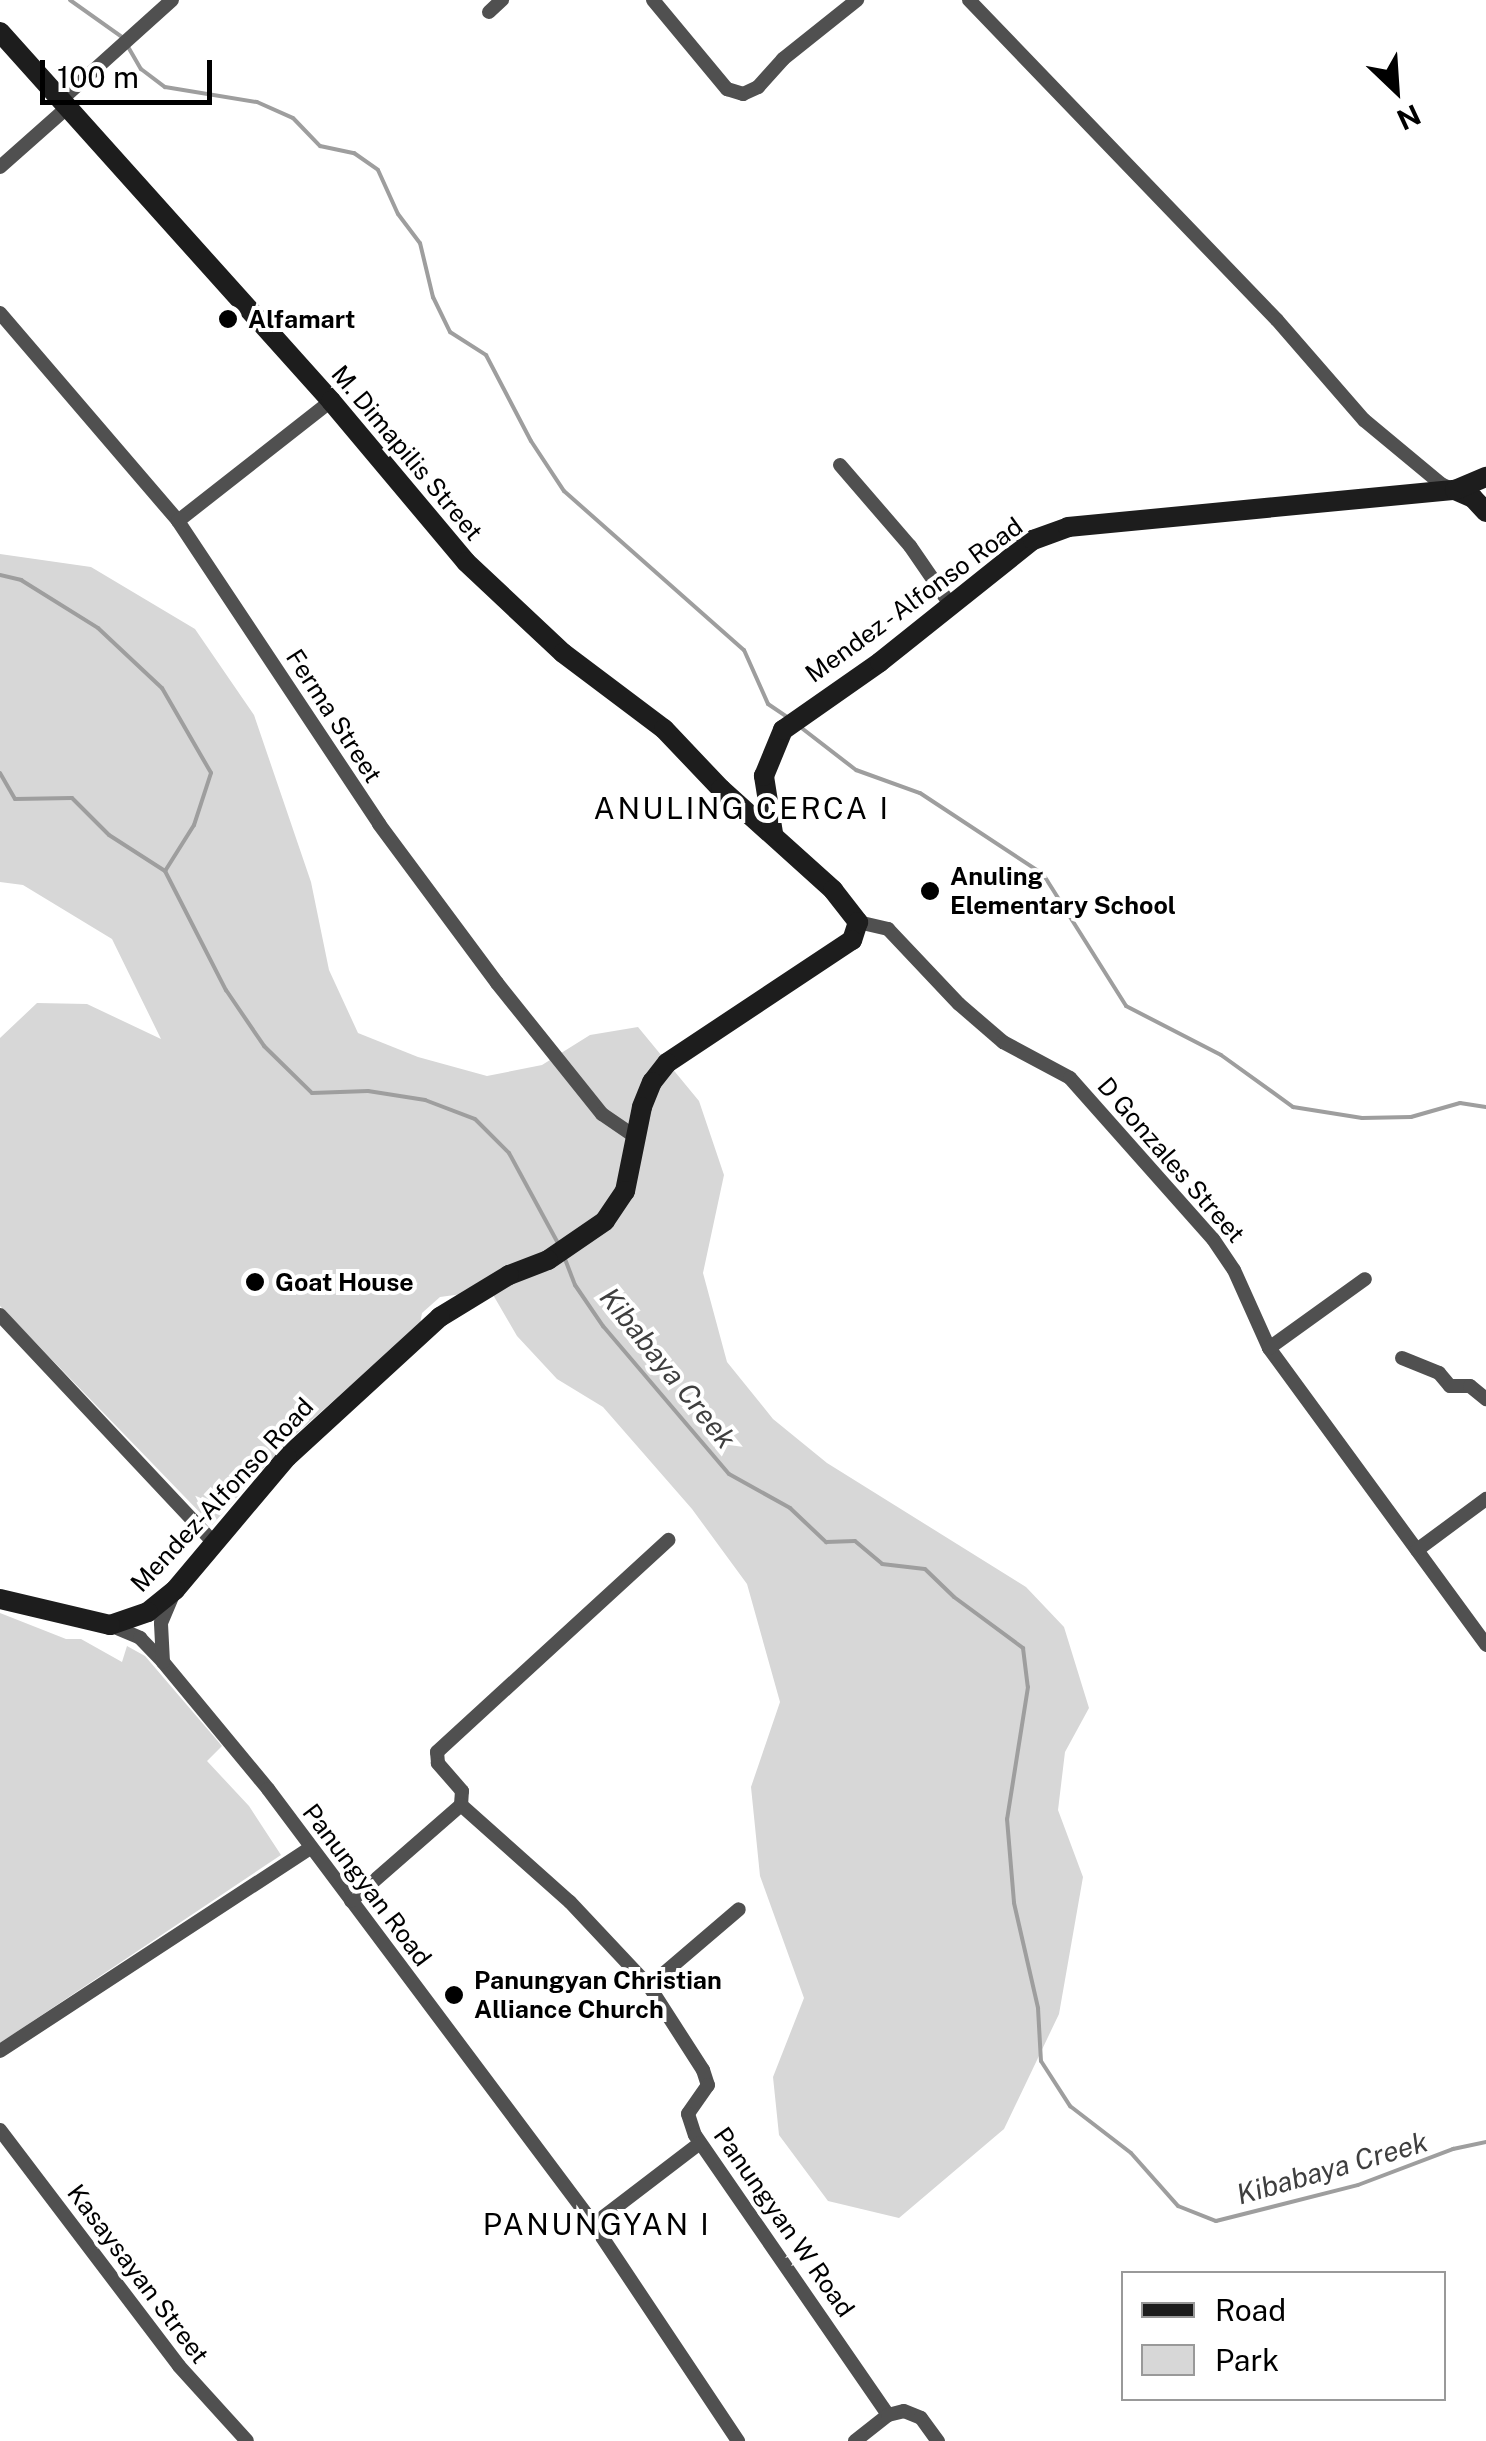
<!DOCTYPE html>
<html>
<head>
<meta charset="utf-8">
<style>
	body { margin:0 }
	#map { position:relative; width:1486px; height:2441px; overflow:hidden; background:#fff; font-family:"Public Sans",sans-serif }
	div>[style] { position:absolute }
	.green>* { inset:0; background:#d7d7d7 }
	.stream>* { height:4px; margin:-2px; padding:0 2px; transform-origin:2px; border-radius:2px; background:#9e9e9e }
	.street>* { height:14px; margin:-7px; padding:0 7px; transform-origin:7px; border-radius:7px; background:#505050 }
	.secondary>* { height:20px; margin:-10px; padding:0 10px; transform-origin:10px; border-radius:10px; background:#1d1d1d }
	.dots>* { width:28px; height:28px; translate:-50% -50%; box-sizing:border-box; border:5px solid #fff; border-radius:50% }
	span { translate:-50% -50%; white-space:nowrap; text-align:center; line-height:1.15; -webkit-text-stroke:8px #fff; paint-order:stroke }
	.poi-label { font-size:25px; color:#000; font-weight:700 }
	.left { translate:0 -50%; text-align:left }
	.street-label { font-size:25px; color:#000 }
	.water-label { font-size:28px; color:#3f3f3f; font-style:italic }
	.quarter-label { font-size:30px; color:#000; letter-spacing:2.5px }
	.legend { position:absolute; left:1121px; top:2271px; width:325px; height:130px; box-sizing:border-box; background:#fff; border:2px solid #999; margin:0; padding:12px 18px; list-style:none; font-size:30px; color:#000 }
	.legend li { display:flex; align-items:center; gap:20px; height:50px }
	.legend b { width:50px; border:2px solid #999 }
	.north { position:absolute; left:1346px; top:40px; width:100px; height:100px; -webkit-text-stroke:8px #fff; paint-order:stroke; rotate:155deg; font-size:28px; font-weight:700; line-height:40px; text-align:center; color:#000 }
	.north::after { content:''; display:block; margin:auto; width:35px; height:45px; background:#000; clip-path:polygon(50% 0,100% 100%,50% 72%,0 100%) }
	.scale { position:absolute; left:40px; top:60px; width:172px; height:45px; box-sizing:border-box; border:5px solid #000; border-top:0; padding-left:12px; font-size:30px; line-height:35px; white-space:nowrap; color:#000; -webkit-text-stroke:8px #fff; paint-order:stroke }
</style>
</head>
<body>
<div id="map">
	<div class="green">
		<div style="clip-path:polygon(0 554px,91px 567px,195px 629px,254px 715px,311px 882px,329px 970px,358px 1033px,418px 1057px,487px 1076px,542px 1065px,590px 1035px,638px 1027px,699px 1101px,724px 1175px,703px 1273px,727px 1362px,773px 1419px,827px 1463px,1026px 1587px,1064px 1627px,1089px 1708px,1065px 1752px,1058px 1810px,1083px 1877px,1059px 2014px,1004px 2129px,899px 2218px,828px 2201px,779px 2135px,773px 2077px,804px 1998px,760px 1876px,751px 1787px,780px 1702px,747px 1584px,692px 1509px,603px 1407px,557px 1379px,517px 1336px,485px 1281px,462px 1294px,440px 1297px,422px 1313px,420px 1324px,287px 1442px,212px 1525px,0 1306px,0 1038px,37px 1003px,87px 1004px,161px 1039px,112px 939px,23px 885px,0 882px)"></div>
		<div style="clip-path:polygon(0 1613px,66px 1639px,81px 1639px,122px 1662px,127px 1646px,145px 1656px,222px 1746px,207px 1761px,249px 1806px,281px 1855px,0 2043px)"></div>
	</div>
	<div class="stream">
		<div style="left:70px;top:0;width:64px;rotate:35.4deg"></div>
		<div style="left:127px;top:45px;width:28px;rotate:60deg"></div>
		<div style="left:141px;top:69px;width:30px;rotate:37deg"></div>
		<div style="left:165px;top:87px;width:93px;rotate:9.3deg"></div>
		<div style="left:257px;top:102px;width:39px;rotate:24deg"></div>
		<div style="left:293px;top:118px;width:39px;rotate:46deg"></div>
		<div style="left:320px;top:146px;width:35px;rotate:12deg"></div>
		<div style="left:354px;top:153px;width:29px;rotate:35deg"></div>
		<div style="left:378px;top:170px;width:48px;rotate:65.6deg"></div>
		<div style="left:398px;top:214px;width:36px;rotate:53deg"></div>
		<div style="left:420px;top:243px;width:56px;rotate:76.5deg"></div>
		<div style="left:433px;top:297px;width:39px;rotate:64deg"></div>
		<div style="left:450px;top:332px;width:43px;rotate:32.6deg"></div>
		<div style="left:486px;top:355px;width:97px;rotate:62.4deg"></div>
		<div style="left:531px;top:441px;width:60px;rotate:56.6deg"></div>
		<div style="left:564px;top:491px;width:240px;rotate:41.5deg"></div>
		<div style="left:744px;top:650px;width:59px;rotate:66deg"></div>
		<div style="left:768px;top:704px;width:23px;rotate:34deg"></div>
		<div style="left:0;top:575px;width:22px;rotate:13deg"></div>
		<div style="left:21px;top:580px;width:91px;rotate:31.9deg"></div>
		<div style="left:98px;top:628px;width:88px;rotate:43.2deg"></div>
		<div style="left:162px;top:688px;width:98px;rotate:60deg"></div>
		<div style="left:211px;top:773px;width:55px;rotate:108.1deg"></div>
		<div style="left:194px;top:825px;width:54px;rotate:122.2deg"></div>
		<div style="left:799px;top:726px;width:72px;rotate:37.7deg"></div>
		<div style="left:856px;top:770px;width:68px;rotate:19.8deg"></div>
		<div style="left:920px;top:793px;width:147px;rotate:33.4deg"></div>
		<div style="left:1043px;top:874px;width:156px;rotate:57.8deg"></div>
		<div style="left:1126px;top:1006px;width:107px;rotate:27.3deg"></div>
		<div style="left:1221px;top:1055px;width:89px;rotate:35.8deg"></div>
		<div style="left:1293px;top:1107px;width:70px;rotate:9.1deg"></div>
		<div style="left:1362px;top:1118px;width:49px;rotate:-1.2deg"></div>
		<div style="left:1411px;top:1117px;width:51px;rotate:-15.9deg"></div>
		<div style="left:1460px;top:1103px;width:26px;rotate:9deg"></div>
		<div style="left:0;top:773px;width:30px;rotate:60deg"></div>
		<div style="left:15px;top:799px;width:57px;rotate:-1deg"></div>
		<div style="left:72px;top:798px;width:52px;rotate:45deg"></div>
		<div style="left:109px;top:835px;width:67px;rotate:32.7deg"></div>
		<div style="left:165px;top:871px;width:134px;rotate:62.9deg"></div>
		<div style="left:226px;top:990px;width:68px;rotate:55.8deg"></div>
		<div style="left:264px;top:1046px;width:67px;rotate:44.4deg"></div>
		<div style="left:312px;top:1093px;width:56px;rotate:-2deg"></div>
		<div style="left:368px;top:1091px;width:58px;rotate:9deg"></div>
		<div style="left:425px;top:1100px;width:53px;rotate:20.8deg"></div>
		<div style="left:475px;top:1119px;width:48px;rotate:45deg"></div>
		<div style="left:509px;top:1153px;width:105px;rotate:61.5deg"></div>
		<div style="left:565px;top:1259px;width:28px;rotate:69deg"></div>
		<div style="left:575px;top:1285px;width:50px;rotate:55.7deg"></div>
		<div style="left:603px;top:1326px;width:194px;rotate:49.6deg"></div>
		<div style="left:729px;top:1474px;width:70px;rotate:29.1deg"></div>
		<div style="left:790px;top:1508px;width:50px;rotate:43.4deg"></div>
		<div style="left:826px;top:1542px;width:29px;rotate:-2deg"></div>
		<div style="left:855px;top:1541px;width:35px;rotate:40deg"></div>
		<div style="left:882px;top:1564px;width:43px;rotate:6.6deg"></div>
		<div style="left:925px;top:1569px;width:40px;rotate:44deg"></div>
		<div style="left:954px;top:1597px;width:86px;rotate:36.5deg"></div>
		<div style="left:1023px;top:1648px;width:39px;rotate:83deg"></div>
		<div style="left:1028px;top:1687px;width:134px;rotate:99deg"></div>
		<div style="left:1007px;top:1819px;width:84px;rotate:85.2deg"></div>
		<div style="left:1014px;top:1903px;width:108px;rotate:77.1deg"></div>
		<div style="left:1038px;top:2008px;width:53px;rotate:86.8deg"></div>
		<div style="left:1041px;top:2061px;width:54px;rotate:57.2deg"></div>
		<div style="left:1070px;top:2106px;width:77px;rotate:37.6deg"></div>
		<div style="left:1131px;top:2153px;width:71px;rotate:48.4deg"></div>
		<div style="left:1178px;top:2206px;width:41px;rotate:21.5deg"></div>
		<div style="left:1216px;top:2221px;width:146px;rotate:-14.2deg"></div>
		<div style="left:1358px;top:2185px;width:102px;rotate:-20.8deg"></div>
		<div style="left:1453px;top:2149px;width:34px;rotate:-12deg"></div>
	</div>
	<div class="street">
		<div style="left:653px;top:0;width:116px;rotate:50.3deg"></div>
		<div style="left:727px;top:89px;width:17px;rotate:17deg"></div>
		<div style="left:743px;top:94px;width:17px;rotate:-25deg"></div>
		<div style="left:758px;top:87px;width:38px;rotate:-48deg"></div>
		<div style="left:783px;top:59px;width:95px;rotate:-38.6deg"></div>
		<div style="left:969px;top:0;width:444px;rotate:46.1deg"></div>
		<div style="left:1277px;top:320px;width:133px;rotate:49deg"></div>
		<div style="left:1364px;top:420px;width:100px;rotate:39.7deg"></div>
		<div style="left:1441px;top:484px;width:14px;rotate:25deg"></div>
		<div style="left:489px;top:12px;width:18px;rotate:-43deg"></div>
		<div style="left:62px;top:99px;width:148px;rotate:-42deg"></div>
		<div style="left:0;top:167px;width:92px;rotate:-41.5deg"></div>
		<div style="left:0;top:313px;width:274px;rotate:49.4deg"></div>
		<div style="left:178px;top:521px;width:364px;rotate:56.4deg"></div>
		<div style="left:379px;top:824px;width:198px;rotate:53.4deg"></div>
		<div style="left:497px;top:983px;width:168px;rotate:51.3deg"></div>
		<div style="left:602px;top:1114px;width:42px;rotate:34.4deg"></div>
		<div style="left:840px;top:465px;width:107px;rotate:49.2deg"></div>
		<div style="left:910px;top:546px;width:74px;rotate:55.5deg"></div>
		<div style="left:178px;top:521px;width:194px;rotate:-38.1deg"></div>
		<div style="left:858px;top:922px;width:31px;rotate:13deg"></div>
		<div style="left:888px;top:929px;width:103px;rotate:46.6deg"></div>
		<div style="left:959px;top:1004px;width:58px;rotate:40.8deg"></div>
		<div style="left:1003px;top:1042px;width:76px;rotate:28.2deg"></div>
		<div style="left:1070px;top:1078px;width:215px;rotate:48.4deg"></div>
		<div style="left:1213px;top:1239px;width:37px;rotate:56deg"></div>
		<div style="left:1234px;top:1270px;width:85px;rotate:65.8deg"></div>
		<div style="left:1269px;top:1348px;width:368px;rotate:53.8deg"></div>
		<div style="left:0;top:1315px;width:310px;rotate:46.8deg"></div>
		<div style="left:1269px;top:1348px;width:118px;rotate:-35.7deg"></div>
		<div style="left:1402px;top:1358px;width:40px;rotate:22deg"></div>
		<div style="left:1439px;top:1373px;width:17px;rotate:50deg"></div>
		<div style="left:1450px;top:1386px;width:20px"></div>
		<div style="left:1470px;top:1386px;width:21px;rotate:39deg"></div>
		<div style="left:1417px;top:1550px;width:86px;rotate:-36.5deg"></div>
		<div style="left:110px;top:1625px;width:33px;rotate:23deg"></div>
		<div style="left:140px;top:1638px;width:33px;rotate:46deg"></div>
		<div style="left:163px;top:1662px;width:165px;rotate:50.4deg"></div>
		<div style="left:268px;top:1789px;width:537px;rotate:53.17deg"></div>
		<div style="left:590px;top:2219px;width:267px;rotate:56.3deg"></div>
		<div style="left:163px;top:1662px;width:39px;rotate:-93deg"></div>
		<div style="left:161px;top:1623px;width:30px;rotate:-67deg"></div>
		<div style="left:461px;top:1805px;width:14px;rotate:-86deg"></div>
		<div style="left:462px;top:1791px;width:37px;rotate:-131deg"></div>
		<div style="left:438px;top:1763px;width:11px;rotate:-95deg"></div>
		<div style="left:437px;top:1752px;width:314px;rotate:-42.5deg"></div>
		<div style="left:351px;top:1901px;width:146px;rotate:-41.1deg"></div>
		<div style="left:461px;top:1805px;width:146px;rotate:41.7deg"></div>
		<div style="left:570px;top:1902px;width:115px;rotate:46.8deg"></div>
		<div style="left:649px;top:1986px;width:100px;rotate:57.3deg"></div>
		<div style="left:703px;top:2070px;width:16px;rotate:72deg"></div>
		<div style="left:708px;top:2085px;width:35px;rotate:125deg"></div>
		<div style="left:688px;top:2114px;width:22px;rotate:72deg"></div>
		<div style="left:695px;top:2135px;width:340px;rotate:55.4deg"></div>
		<div style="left:649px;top:1986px;width:118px;rotate:-40.5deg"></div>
		<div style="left:0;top:2051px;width:371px;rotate:-33.2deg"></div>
		<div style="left:0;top:2130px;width:296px;rotate:52.8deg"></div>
		<div style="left:179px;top:2366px;width:101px;rotate:47.8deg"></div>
		<div style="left:594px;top:2224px;width:133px;rotate:-37.4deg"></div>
		<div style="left:855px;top:2441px;width:42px;rotate:-38.2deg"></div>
		<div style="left:888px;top:2415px;width:16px;rotate:-14deg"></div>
		<div style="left:904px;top:2411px;width:18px;rotate:22deg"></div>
		<div style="left:921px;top:2418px;width:29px;rotate:54deg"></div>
	</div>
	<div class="secondary">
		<div style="left:0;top:32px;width:496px;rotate:48.1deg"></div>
		<div style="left:331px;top:401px;width:210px;rotate:50deg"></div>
		<div style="left:466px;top:562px;width:133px;rotate:43.2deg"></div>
		<div style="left:563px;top:653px;width:126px;rotate:37deg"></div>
		<div style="left:664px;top:729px;width:83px;rotate:46.5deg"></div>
		<div style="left:721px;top:789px;width:151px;rotate:42deg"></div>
		<div style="left:833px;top:890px;width:41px;rotate:52deg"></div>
		<div style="left:858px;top:922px;width:19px;rotate:108deg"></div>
		<div style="left:852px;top:940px;width:222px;rotate:146.4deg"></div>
		<div style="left:667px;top:1063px;width:24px;rotate:128deg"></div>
		<div style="left:652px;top:1082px;width:27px;rotate:112deg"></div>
		<div style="left:642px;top:1107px;width:86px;rotate:101.4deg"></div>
		<div style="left:625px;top:1191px;width:36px;rotate:124deg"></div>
		<div style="left:605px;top:1221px;width:69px;rotate:145.6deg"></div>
		<div style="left:548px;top:1260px;width:42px;rotate:159deg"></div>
		<div style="left:509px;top:1275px;width:81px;rotate:148.7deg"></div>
		<div style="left:440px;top:1317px;width:207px;rotate:137.5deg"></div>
		<div style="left:287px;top:1457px;width:174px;rotate:130.1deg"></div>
		<div style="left:175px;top:1590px;width:35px;rotate:141deg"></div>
		<div style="left:148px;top:1612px;width:40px;rotate:161.1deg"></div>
		<div style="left:110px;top:1625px;width:113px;rotate:-166.7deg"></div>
		<div style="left:1455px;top:490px;width:20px;rotate:24deg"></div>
		<div style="left:1473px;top:498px;width:19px;rotate:47deg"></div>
		<div style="left:773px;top:833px;width:58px;rotate:-99deg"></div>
		<div style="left:764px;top:776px;width:50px;rotate:-67.6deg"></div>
		<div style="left:783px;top:730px;width:118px;rotate:-35deg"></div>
		<div style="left:880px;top:662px;width:196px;rotate:-38.6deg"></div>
		<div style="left:1033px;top:540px;width:37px;rotate:-20deg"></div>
		<div style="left:1068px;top:527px;width:389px;rotate:-5.5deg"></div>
		<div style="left:1455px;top:490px;width:34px;rotate:-23deg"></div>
	</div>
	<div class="dots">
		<div style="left:228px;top:319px;background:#000"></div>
		<div style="left:930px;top:891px;background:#000"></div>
		<div style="left:255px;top:1282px;background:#000"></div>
		<div style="left:454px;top:1995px;background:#000"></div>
	</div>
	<div class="poi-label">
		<span class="left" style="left:248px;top:319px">Alfamart</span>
		<span class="left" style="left:950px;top:891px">Anuling<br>Elementary School</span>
		<span class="left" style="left:275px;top:1282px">Goat House</span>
		<span class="left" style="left:474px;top:1995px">Panungyan Christian<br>Alliance Church</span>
	</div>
	<div class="street-label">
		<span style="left:407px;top:453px;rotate:50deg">M. Dimapilis Street</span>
		<span style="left:914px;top:600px;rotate:-36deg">Mendez - Alfonso Road</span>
		<span style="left:334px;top:716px;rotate:57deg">Ferma Street</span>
		<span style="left:1171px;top:1160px;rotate:49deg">D Gonzales Street</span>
		<span style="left:222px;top:1495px;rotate:-47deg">Mendez-Alfonso Road</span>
		<span style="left:367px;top:1885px;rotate:53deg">Panungyan Road</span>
		<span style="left:784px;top:2222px;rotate:55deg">Panungyan W Road</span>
		<span style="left:138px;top:2274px;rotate:53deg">Kasaysayan Street</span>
	</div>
	<div class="water-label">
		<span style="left:668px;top:1368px;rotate:51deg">Kibabaya Creek</span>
		<span style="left:1332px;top:2168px;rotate:-16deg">Kibabaya Creek</span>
	</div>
	<div class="quarter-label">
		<span style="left:742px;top:808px">ANULING CERCA I</span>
		<span style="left:597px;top:2224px">PANUNGYAN I</span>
	</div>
	<ul class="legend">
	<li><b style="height:12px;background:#1d1d1d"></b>Road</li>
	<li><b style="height:28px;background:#d7d7d7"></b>Park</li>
	</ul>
	<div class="north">N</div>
	<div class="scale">100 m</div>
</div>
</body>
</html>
